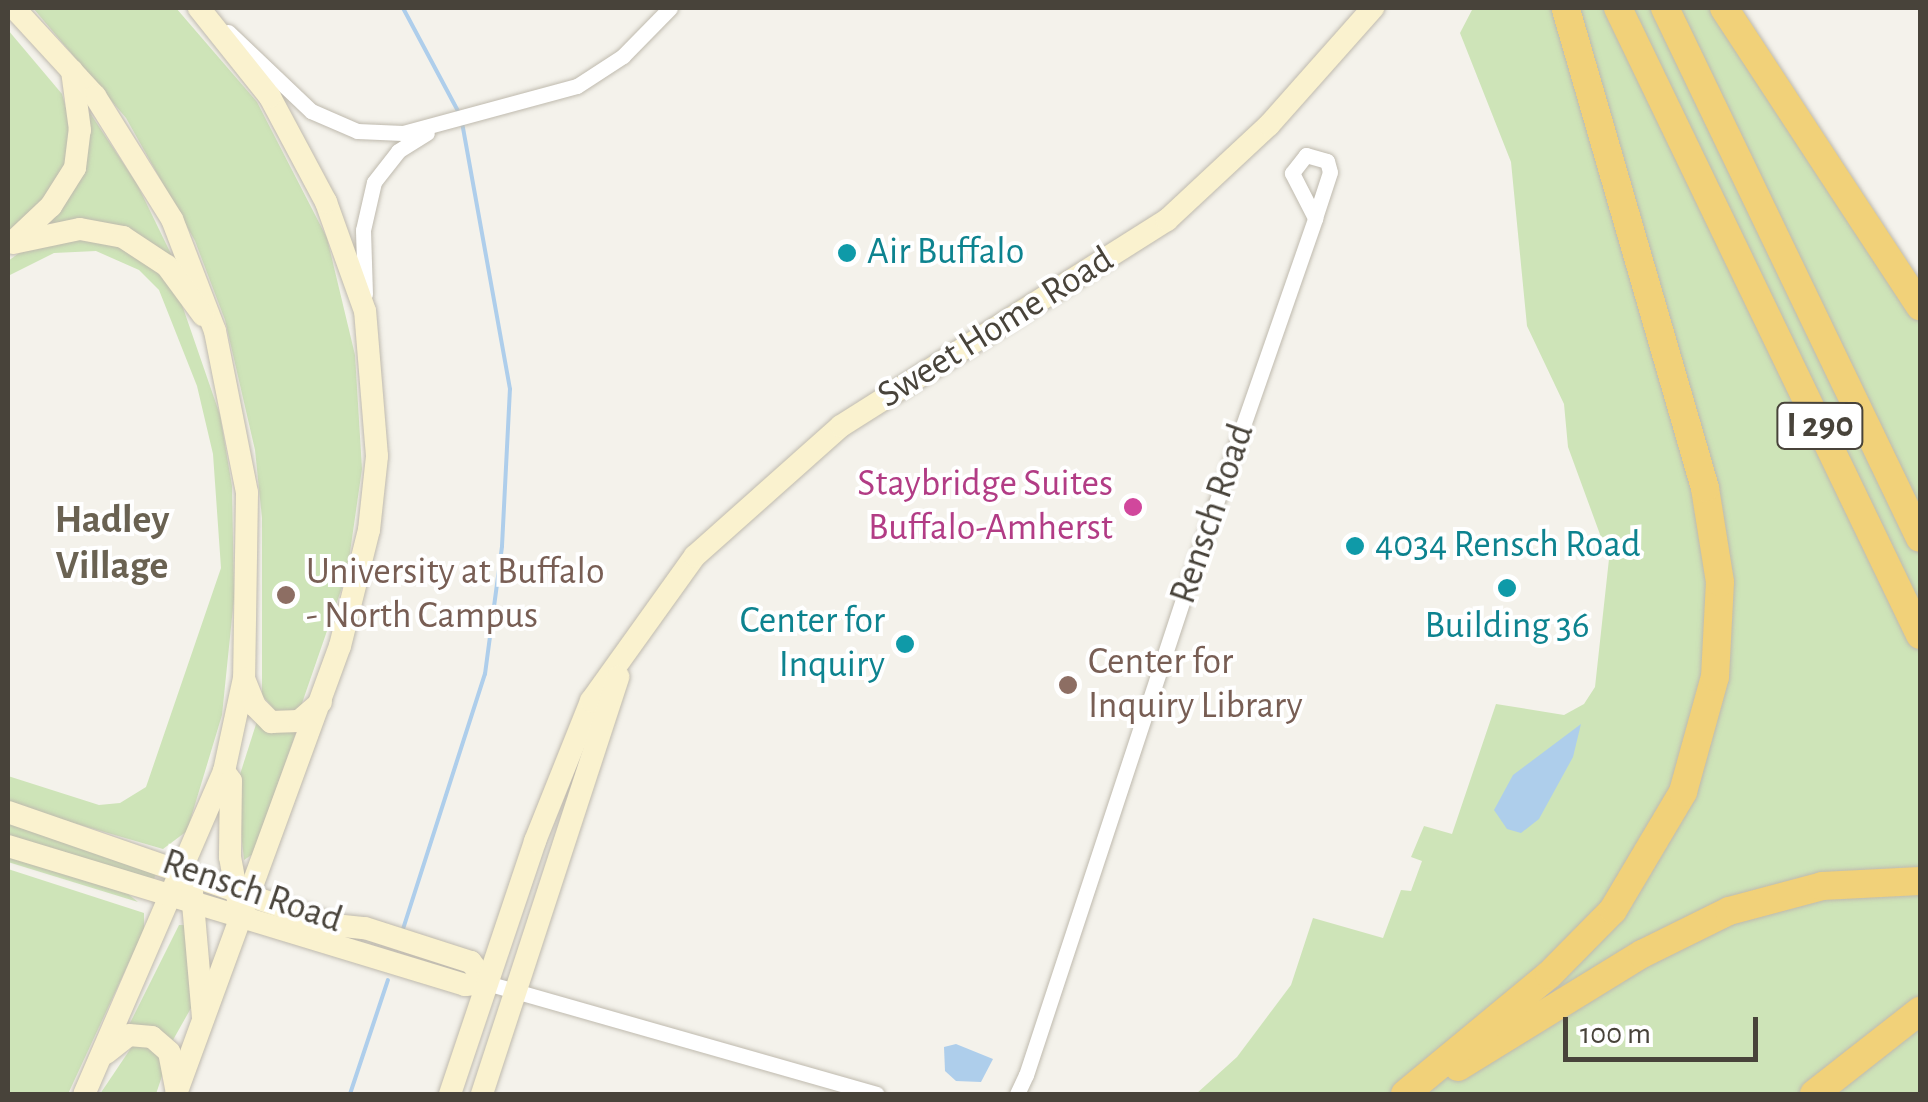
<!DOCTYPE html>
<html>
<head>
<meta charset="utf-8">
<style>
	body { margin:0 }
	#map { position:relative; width:1928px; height:1102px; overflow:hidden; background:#f4f2eb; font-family:"Alegreya Sans",sans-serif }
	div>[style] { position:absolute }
	.green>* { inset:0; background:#cee4b8 }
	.water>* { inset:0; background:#aeceeb }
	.stream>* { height:4px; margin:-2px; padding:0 2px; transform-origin:2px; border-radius:2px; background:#aeceeb }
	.roads { filter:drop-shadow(0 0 2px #bfbaae) drop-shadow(0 0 2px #bfbaae) }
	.street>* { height:15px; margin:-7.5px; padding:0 7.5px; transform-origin:7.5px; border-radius:7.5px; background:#fff }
	.secondary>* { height:22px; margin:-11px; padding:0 11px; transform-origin:11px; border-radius:11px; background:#faf2cf }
	.highway>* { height:28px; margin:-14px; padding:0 14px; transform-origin:14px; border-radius:14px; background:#f1d179 }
	.dots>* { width:28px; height:28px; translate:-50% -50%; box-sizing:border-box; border:5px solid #fff; border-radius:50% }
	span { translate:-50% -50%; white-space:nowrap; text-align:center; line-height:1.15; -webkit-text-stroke:8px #fff; paint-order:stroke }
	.shield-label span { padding:2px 8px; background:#fff; border:2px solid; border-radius:8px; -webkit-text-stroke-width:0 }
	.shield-label { font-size:35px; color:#48433a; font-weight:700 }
	.culture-label { font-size:38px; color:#0d838f }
	.left { translate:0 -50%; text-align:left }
	.right { translate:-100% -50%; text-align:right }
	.street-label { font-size:38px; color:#48433a }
	.hotel-label { font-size:38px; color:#b23c85 }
	.education-label { font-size:38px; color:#785e54 }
	.neighbourhood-label { font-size:40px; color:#6a6252; font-weight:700 }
	.frame { position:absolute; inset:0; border:10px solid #48433a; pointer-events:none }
	.scale { position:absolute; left:1563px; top:1017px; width:195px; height:45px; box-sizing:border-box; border:5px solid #48433a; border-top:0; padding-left:12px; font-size:30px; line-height:35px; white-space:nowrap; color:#48433a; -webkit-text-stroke:8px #fff; paint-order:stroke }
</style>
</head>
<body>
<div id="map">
	<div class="green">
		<div style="clip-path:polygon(33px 8px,176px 8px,257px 102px,327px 238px,355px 355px,362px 469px,347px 573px,300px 709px,277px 713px,262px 695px,262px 518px,255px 450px,225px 320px,195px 241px,126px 118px)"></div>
		<div style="clip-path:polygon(1473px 8px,1724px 8px,1920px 306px,1920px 1094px,1196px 1094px,1237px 1057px,1291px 985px,1313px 918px,1383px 938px,1401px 890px,1411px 891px,1422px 861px,1411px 857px,1424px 826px,1452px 834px,1496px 704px,1564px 715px,1584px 704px,1595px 687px,1609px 559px,1568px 447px,1564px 404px,1527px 326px,1511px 162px,1460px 33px)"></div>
		<div style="clip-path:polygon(8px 30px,62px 94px,76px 143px,39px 210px,8px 231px)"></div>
		<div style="clip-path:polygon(90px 113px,137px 184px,172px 256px,46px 223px)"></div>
		<div style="clip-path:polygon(91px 237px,149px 259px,180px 299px,220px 415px,232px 486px,234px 598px,222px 715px,187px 831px,163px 849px,8px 804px,8px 776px,99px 805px,120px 803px,146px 787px,221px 568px,213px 454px,197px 386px,159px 290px,139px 270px,96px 251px,54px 253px,8px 276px,8px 261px,22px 251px)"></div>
		<div style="clip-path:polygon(257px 721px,297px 730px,253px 854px,244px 860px,236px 787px)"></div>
		<div style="clip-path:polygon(8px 820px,157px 871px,154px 879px,8px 837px)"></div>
		<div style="clip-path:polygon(8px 856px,128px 894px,138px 902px,8px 862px)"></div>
		<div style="clip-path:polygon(8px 869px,144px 913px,144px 930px,68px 1094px,8px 1094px)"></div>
		<div style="clip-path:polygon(179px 925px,187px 925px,191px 1008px,173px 1040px,156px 1027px,129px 1025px)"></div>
		<div style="clip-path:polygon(133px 1045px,154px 1045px,165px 1067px,156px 1094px,100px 1094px)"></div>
	</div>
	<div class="water">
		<div style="clip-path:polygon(1581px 724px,1573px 757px,1539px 819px,1521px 833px,1507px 829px,1494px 810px,1513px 775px)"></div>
		<div style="clip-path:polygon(956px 1044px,993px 1059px,981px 1082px,956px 1081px,945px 1071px,944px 1047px)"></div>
	</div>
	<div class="stream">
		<div style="left:403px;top:8px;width:119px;rotate:61.9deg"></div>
		<div style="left:403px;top:929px;width:268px;rotate:-72.2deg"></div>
		<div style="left:485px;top:674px;width:129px;rotate:-82.4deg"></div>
		<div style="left:502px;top:546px;width:157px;rotate:-87.1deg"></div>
		<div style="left:510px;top:389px;width:271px;rotate:-100.2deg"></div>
		<div style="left:350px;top:1094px;width:120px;rotate:-71.6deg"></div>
	</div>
	<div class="roads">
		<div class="street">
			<div style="left:228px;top:32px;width:115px;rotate:43.6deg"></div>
			<div style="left:311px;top:111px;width:50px;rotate:23.5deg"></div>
			<div style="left:357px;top:131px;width:46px;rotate:2.5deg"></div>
			<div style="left:403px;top:133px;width:180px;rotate:-15.1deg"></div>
			<div style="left:577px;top:86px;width:55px;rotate:-33.1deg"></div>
			<div style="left:623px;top:56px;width:67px;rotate:-45.6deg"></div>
			<div style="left:365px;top:294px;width:64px;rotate:-91.8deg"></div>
			<div style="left:363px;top:230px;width:49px;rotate:-77.1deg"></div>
			<div style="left:374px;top:182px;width:39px;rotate:-52deg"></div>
			<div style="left:398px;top:151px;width:34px;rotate:-32deg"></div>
			<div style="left:487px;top:983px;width:405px;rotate:15.9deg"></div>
			<div style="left:1017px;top:1094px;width:21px;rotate:-65deg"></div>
			<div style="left:1026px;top:1075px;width:527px;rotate:-71.74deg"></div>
			<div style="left:1191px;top:575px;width:378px;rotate:-70.8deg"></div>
			<div style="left:1315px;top:218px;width:48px;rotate:-71.9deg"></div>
			<div style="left:1330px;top:172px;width:11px;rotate:-105deg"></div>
			<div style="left:1327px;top:161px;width:22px;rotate:-164deg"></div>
			<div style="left:1306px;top:155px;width:23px;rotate:128deg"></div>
			<div style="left:1292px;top:173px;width:51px;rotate:62.9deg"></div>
		</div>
		<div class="secondary">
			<div style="left:14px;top:8px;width:120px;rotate:47.4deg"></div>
			<div style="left:95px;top:96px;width:145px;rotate:58deg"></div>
			<div style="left:172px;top:219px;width:120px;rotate:69deg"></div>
			<div style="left:215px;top:331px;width:165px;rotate:78.8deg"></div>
			<div style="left:247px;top:493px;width:185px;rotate:90.9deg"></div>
			<div style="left:244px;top:678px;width:95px;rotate:102.1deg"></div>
			<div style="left:224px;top:771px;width:352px;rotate:113.4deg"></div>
			<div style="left:16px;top:239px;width:48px;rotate:-43.3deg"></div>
			<div style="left:51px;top:206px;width:45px;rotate:-57.7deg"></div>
			<div style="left:75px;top:168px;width:38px;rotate:-83deg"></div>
			<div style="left:80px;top:130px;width:60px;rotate:-97.7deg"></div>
			<div style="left:13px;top:243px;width:68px;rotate:-11.8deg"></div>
			<div style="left:80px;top:229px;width:44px;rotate:10.5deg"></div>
			<div style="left:123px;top:237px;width:53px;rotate:33.4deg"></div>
			<div style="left:167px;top:266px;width:61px;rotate:53.7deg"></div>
			<div style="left:245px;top:681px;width:27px;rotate:68deg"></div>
			<div style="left:255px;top:706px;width:23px;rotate:45deg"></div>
			<div style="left:271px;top:722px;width:28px;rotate:-2deg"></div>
			<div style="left:299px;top:721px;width:29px;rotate:-41deg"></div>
			<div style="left:224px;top:771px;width:12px;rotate:55deg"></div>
			<div style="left:231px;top:781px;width:76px;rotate:90.8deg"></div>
			<div style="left:230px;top:857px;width:44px;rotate:79.5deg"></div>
			<div style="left:8px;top:812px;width:345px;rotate:19.1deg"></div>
			<div style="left:334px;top:925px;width:31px;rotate:6deg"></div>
			<div style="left:365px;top:928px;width:111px;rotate:17.8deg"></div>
			<div style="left:471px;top:962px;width:26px;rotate:53deg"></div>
			<div style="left:8px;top:846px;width:478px;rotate:16.9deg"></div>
			<div style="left:465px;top:985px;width:22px;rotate:-5deg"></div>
			<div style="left:192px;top:892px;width:127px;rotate:85deg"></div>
			<div style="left:106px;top:1053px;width:29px;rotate:-38deg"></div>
			<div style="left:129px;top:1035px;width:23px;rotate:5deg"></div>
			<div style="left:152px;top:1037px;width:23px;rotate:41deg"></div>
			<div style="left:169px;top:1052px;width:36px;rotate:79deg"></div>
			<div style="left:176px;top:1094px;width:477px;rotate:-69.9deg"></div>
			<div style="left:340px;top:646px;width:120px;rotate:-76deg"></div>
			<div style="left:369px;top:530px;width:74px;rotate:-83.8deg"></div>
			<div style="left:377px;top:456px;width:145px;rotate:-94.7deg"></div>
			<div style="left:365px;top:311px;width:116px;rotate:-109.7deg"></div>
			<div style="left:326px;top:202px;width:119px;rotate:-118.1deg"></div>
			<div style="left:270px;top:97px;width:114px;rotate:-128.6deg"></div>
			<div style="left:450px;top:1094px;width:267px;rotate:-71.4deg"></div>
			<div style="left:535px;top:841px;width:151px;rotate:-68.2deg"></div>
			<div style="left:591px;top:701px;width:178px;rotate:-54.4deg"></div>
			<div style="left:695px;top:556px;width:195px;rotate:-41.7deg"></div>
			<div style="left:841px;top:426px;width:386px;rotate:-32.3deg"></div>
			<div style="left:1167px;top:220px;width:139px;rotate:-43deg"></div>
			<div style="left:1269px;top:125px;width:157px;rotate:-48.4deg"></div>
			<div style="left:482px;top:1094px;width:439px;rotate:-71.9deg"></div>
		</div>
		<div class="highway">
			<div style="left:1618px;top:8px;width:696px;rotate:64.28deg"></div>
			<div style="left:1665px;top:8px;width:588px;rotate:64.31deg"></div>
			<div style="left:1724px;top:8px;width:357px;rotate:56.7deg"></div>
			<div style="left:1458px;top:1067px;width:216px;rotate:-31.6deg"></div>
			<div style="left:1642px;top:954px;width:97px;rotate:-26.3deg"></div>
			<div style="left:1729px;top:911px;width:96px;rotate:-15deg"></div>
			<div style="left:1822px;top:886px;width:98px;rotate:-2.9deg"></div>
			<div style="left:1405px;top:1094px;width:187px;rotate:-39.6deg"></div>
			<div style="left:1549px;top:975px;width:91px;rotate:-45.4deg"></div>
			<div style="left:1613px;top:910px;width:137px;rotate:-59.3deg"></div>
			<div style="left:1683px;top:792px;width:119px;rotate:-74.5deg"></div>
			<div style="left:1715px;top:677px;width:95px;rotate:-87deg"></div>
			<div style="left:1720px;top:582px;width:95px;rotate:-99.1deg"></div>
			<div style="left:1705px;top:488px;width:500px;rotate:-106.2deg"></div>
			<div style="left:1814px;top:1094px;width:135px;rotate:-38.1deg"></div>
		</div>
	</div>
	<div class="dots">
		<div style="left:847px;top:253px;background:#0f9aa8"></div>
		<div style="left:1133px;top:507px;background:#d1479c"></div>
		<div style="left:1355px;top:546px;background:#0f9aa8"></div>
		<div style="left:1507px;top:588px;background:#0f9aa8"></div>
		<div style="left:286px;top:595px;background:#8d6e63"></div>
		<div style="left:905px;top:644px;background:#0f9aa8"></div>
		<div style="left:1068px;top:685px;background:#8d6e63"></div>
	</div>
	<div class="shield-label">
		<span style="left:1820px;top:426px">I 290</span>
	</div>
	<div class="culture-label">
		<span class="left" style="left:867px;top:253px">Air Buffalo</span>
		<span class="left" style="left:1375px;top:546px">4034 Rensch Road</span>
		<span class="right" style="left:885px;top:644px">Center for<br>Inquiry</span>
		<span style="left:1507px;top:627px">Building 36</span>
	</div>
	<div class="street-label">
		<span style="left:996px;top:328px;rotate:-32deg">Sweet Home Road</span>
		<span style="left:1213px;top:514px;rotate:-71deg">Rensch Road</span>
		<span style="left:252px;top:892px;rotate:19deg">Rensch Road</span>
	</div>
	<div class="hotel-label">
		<span class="right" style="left:1113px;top:507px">Staybridge Suites<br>Buffalo-Amherst</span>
	</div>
	<div class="education-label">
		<span class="left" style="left:306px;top:595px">University at Buffalo<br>- North Campus</span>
		<span class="left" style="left:1088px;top:685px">Center for<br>Inquiry Library</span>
	</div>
	<div class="neighbourhood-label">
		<span style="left:112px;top:543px">Hadley<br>Village</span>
	</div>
	<div class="frame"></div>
	<div class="scale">100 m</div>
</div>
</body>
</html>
